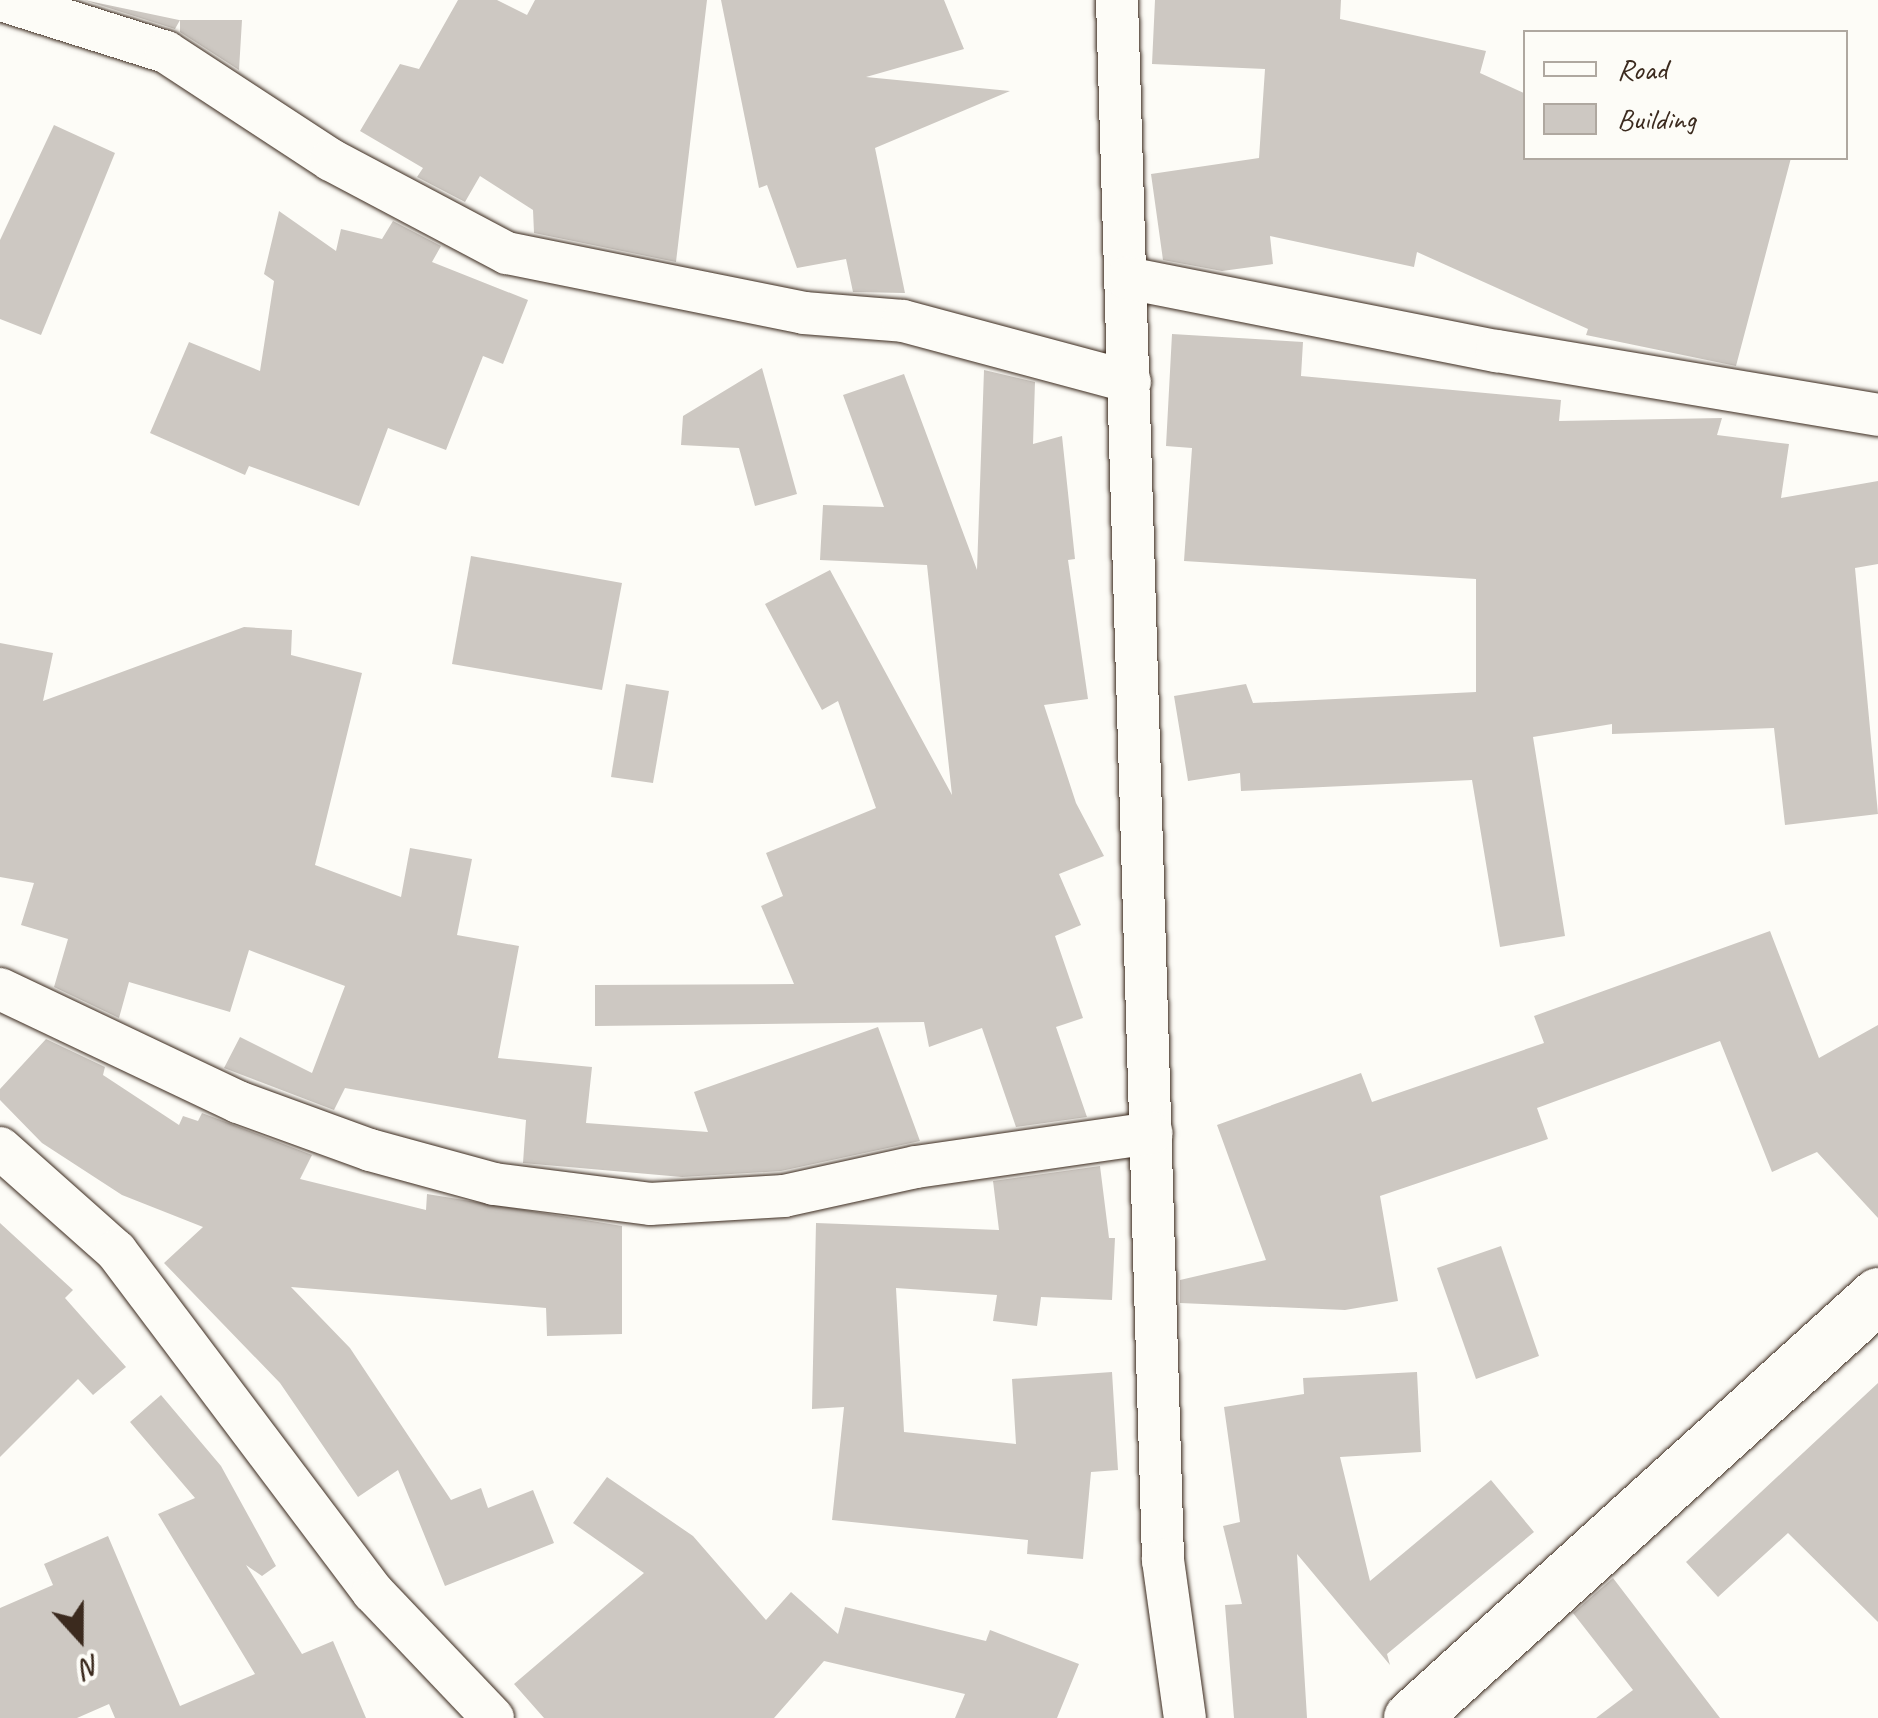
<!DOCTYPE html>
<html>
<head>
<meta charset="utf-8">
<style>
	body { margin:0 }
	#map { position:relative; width:1878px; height:1718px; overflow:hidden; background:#fdfcf7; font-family:Caveat,sans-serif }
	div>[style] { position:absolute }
	.building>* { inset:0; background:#cdc8c2 }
	.roads { filter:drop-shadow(0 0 2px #3b2a1e) drop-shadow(0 0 2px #3b2a1e) }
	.minor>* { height:42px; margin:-21px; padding:0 21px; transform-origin:21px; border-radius:21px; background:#fdfcf7 }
	.secondary>* { height:55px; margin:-27.5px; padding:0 27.5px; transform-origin:27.5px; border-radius:27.5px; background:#fdfcf7 }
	span { translate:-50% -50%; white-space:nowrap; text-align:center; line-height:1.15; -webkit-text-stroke:9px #fdfcf7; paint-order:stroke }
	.legend { position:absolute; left:1523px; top:30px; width:325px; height:130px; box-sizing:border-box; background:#fdfcf7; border:2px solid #afa8a0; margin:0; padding:12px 18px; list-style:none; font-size:30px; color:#3b2a1e }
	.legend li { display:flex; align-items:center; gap:20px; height:50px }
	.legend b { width:50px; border:2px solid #afa8a0 }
	.north { position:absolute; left:30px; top:1588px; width:100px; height:100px; -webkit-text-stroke:8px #fdfcf7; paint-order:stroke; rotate:159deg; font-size:28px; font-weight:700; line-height:40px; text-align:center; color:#3b2a1e }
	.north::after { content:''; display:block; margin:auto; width:35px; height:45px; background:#3b2a1e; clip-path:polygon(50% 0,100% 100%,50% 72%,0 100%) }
</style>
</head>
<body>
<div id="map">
	<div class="building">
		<div style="clip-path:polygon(84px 0,179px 20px,242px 20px,239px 70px,180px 32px,180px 20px,175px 29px)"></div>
		<div style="clip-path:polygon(458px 0,497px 0,527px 15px,535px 0,707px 0,676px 262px,534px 233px,533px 210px,480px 176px,465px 202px,417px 177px,423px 168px,360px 131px,400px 64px,419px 69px)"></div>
		<div style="clip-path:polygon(721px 0,944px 0,964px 49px,866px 77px,1010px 91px,875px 148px,905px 293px,853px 292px,846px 259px,797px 268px,767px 185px,759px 188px)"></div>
		<div style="clip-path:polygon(1155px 0,1341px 0,1340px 19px,1486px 51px,1480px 73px,1526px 94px,1526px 158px,1791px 158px,1736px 366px,1586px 335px,1588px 329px,1417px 252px,1414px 267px,1270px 236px,1273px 264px,1222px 271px,1163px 260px,1151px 174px,1259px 158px,1265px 69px,1152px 64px)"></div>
		<div style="clip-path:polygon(54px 125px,115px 153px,41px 335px,0 319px,0 240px)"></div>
		<div style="clip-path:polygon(279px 211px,336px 251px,341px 229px,382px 239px,393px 221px,441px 246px,432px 262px,528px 300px,503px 364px,483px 356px,446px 450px,388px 428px,359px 506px,249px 466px,245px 475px,150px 433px,189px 342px,260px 371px,274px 281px,264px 274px)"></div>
		<div style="clip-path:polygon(1172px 334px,1303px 342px,1301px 376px,1561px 400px,1559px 421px,1722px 418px,1717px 435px,1789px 444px,1781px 498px,1878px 481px,1878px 564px,1855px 568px,1878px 814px,1785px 825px,1774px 728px,1612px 734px,1612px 724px,1533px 737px,1565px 936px,1500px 947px,1472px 780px,1241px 791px,1240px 773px,1188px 781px,1174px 696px,1246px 684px,1253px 703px,1476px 692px,1476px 579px,1184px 561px,1192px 448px,1166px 446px)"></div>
		<div style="clip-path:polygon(762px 368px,797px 494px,755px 506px,739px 448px,681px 445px,683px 416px)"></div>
		<div style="clip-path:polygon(984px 370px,1035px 382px,1033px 444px,1062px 436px,1075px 559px,1068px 560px,1088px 699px,1044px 705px,1076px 803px,1104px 856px,1059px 874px,1081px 925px,1055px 936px,1083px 1018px,1056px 1027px,1087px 1117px,1016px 1127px,982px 1028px,929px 1047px,924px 1022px,595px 1026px,595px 985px,794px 984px,761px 906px,783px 896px,766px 853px,876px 808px,838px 701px,822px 710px,765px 604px,830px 570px,952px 795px,927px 565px,820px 560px,823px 505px,884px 507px,843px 395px,904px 374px,977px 570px)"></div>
		<div style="clip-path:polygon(471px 556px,622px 583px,602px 690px,452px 664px)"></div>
		<div style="clip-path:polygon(244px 627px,292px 630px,291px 655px,362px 673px,315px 865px,401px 897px,410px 848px,472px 859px,457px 935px,519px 946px,498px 1058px,592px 1067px,586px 1123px,708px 1132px,694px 1092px,878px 1027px,920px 1141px,781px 1171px,682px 1177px,523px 1163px,526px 1120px,345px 1088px,334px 1110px,224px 1068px,240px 1037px,312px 1073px,345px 986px,249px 950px,230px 1012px,129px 982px,119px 1018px,54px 987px,68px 939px,21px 925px,34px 883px,0 877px,0 643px,53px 653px,43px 701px)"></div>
		<div style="clip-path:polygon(626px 684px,669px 691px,653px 783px,611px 777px)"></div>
		<div style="clip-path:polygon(1770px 931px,1819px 1058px,1878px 1025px,1878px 1218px,1817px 1152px,1772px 1172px,1720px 1041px,1537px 1108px,1548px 1139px,1380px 1196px,1398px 1301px,1345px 1310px,1180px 1303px,1180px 1280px,1266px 1260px,1217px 1125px,1361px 1073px,1372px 1102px,1544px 1043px,1534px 1016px)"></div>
		<div style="clip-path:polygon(46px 1039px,105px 1067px,103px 1075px,179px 1125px,183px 1116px,198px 1121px,202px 1113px,312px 1155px,300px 1179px,426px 1210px,427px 1194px,622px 1226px,622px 1334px,547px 1336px,546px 1308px,291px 1287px,350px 1348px,451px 1500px,481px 1488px,488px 1508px,533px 1490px,554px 1543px,445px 1586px,398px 1470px,358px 1497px,280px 1383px,164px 1263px,203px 1227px,122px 1195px,42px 1143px,0 1100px,0 1089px)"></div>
		<div style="clip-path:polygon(1100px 1166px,1109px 1238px,1115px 1238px,1112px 1300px,1041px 1297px,1037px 1326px,993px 1321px,997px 1295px,896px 1288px,904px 1432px,1016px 1444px,1012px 1379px,1112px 1372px,1118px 1470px,1091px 1472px,1083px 1559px,1027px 1554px,1028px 1540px,832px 1520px,844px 1407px,812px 1409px,816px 1223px,999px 1230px,993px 1181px)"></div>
		<div style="clip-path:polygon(0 1223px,73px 1290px,65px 1298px,126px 1367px,93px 1395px,78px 1379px,0 1457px)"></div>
		<div style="clip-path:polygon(1501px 1246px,1539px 1356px,1476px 1379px,1437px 1268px)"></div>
		<div style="clip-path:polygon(1417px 1372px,1421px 1452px,1340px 1457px,1370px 1581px,1491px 1480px,1534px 1532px,1387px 1654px,1390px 1665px,1297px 1554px,1307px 1718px,1234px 1718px,1225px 1605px,1242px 1604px,1223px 1526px,1240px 1522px,1224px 1407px,1304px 1394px,1303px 1378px)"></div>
		<div style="clip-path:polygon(1878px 1383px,1878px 1622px,1788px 1533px,1718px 1597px,1686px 1562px)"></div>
		<div style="clip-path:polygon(161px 1395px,221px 1466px,276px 1566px,262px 1576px,246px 1565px,302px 1654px,333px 1641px,366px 1718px,115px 1718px,109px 1704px,77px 1718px,0 1718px,0 1608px,53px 1585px,44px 1564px,108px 1536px,180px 1706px,255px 1674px,158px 1514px,195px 1498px,130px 1422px)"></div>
		<div style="clip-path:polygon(607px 1477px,693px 1536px,766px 1620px,791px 1592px,838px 1634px,845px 1607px,986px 1641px,990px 1630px,1079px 1664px,1057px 1718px,955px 1718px,965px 1694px,824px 1661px,774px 1718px,544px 1718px,514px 1684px,644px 1573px,573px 1523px)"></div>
		<div style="clip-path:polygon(1613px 1578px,1720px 1718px,1596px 1718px,1633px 1690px,1573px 1613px)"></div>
	</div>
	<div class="roads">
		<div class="minor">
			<div style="left:1px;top:0;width:173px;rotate:17.5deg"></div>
			<div style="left:166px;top:52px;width:197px;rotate:33.2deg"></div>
			<div style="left:331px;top:160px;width:199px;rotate:27.9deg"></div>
			<div style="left:507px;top:253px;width:303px;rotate:11.4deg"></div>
			<div style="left:804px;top:313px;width:99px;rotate:4.6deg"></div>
			<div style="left:903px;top:321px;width:235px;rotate:15deg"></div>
			<div style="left:1117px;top:0;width:1561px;rotate:88.31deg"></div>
			<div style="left:1163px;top:1560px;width:160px;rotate:82.1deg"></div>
			<div style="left:1127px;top:278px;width:377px;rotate:11.2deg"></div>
			<div style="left:1497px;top:351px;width:386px;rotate:9.5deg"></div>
			<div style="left:0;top:989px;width:263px;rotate:25.4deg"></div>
			<div style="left:238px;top:1102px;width:140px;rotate:20deg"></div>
			<div style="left:370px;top:1150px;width:129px;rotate:15.3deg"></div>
			<div style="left:494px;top:1184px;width:157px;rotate:7.3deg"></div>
			<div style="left:650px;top:1204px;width:134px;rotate:-3.4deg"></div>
			<div style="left:784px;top:1196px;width:135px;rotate:-12.4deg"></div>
			<div style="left:916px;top:1167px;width:238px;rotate:-8.2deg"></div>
			<div style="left:0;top:1148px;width:155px;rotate:41.6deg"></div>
			<div style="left:116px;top:1251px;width:427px;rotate:53deg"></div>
			<div style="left:373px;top:1592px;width:174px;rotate:46.4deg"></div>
		</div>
		<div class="secondary">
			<div style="left:1411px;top:1718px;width:630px;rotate:-42.17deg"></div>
		</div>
	</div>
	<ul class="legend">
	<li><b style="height:12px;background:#fdfcf7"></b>Road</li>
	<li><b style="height:28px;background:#cdc8c2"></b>Building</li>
	</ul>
	<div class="north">N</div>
</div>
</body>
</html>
